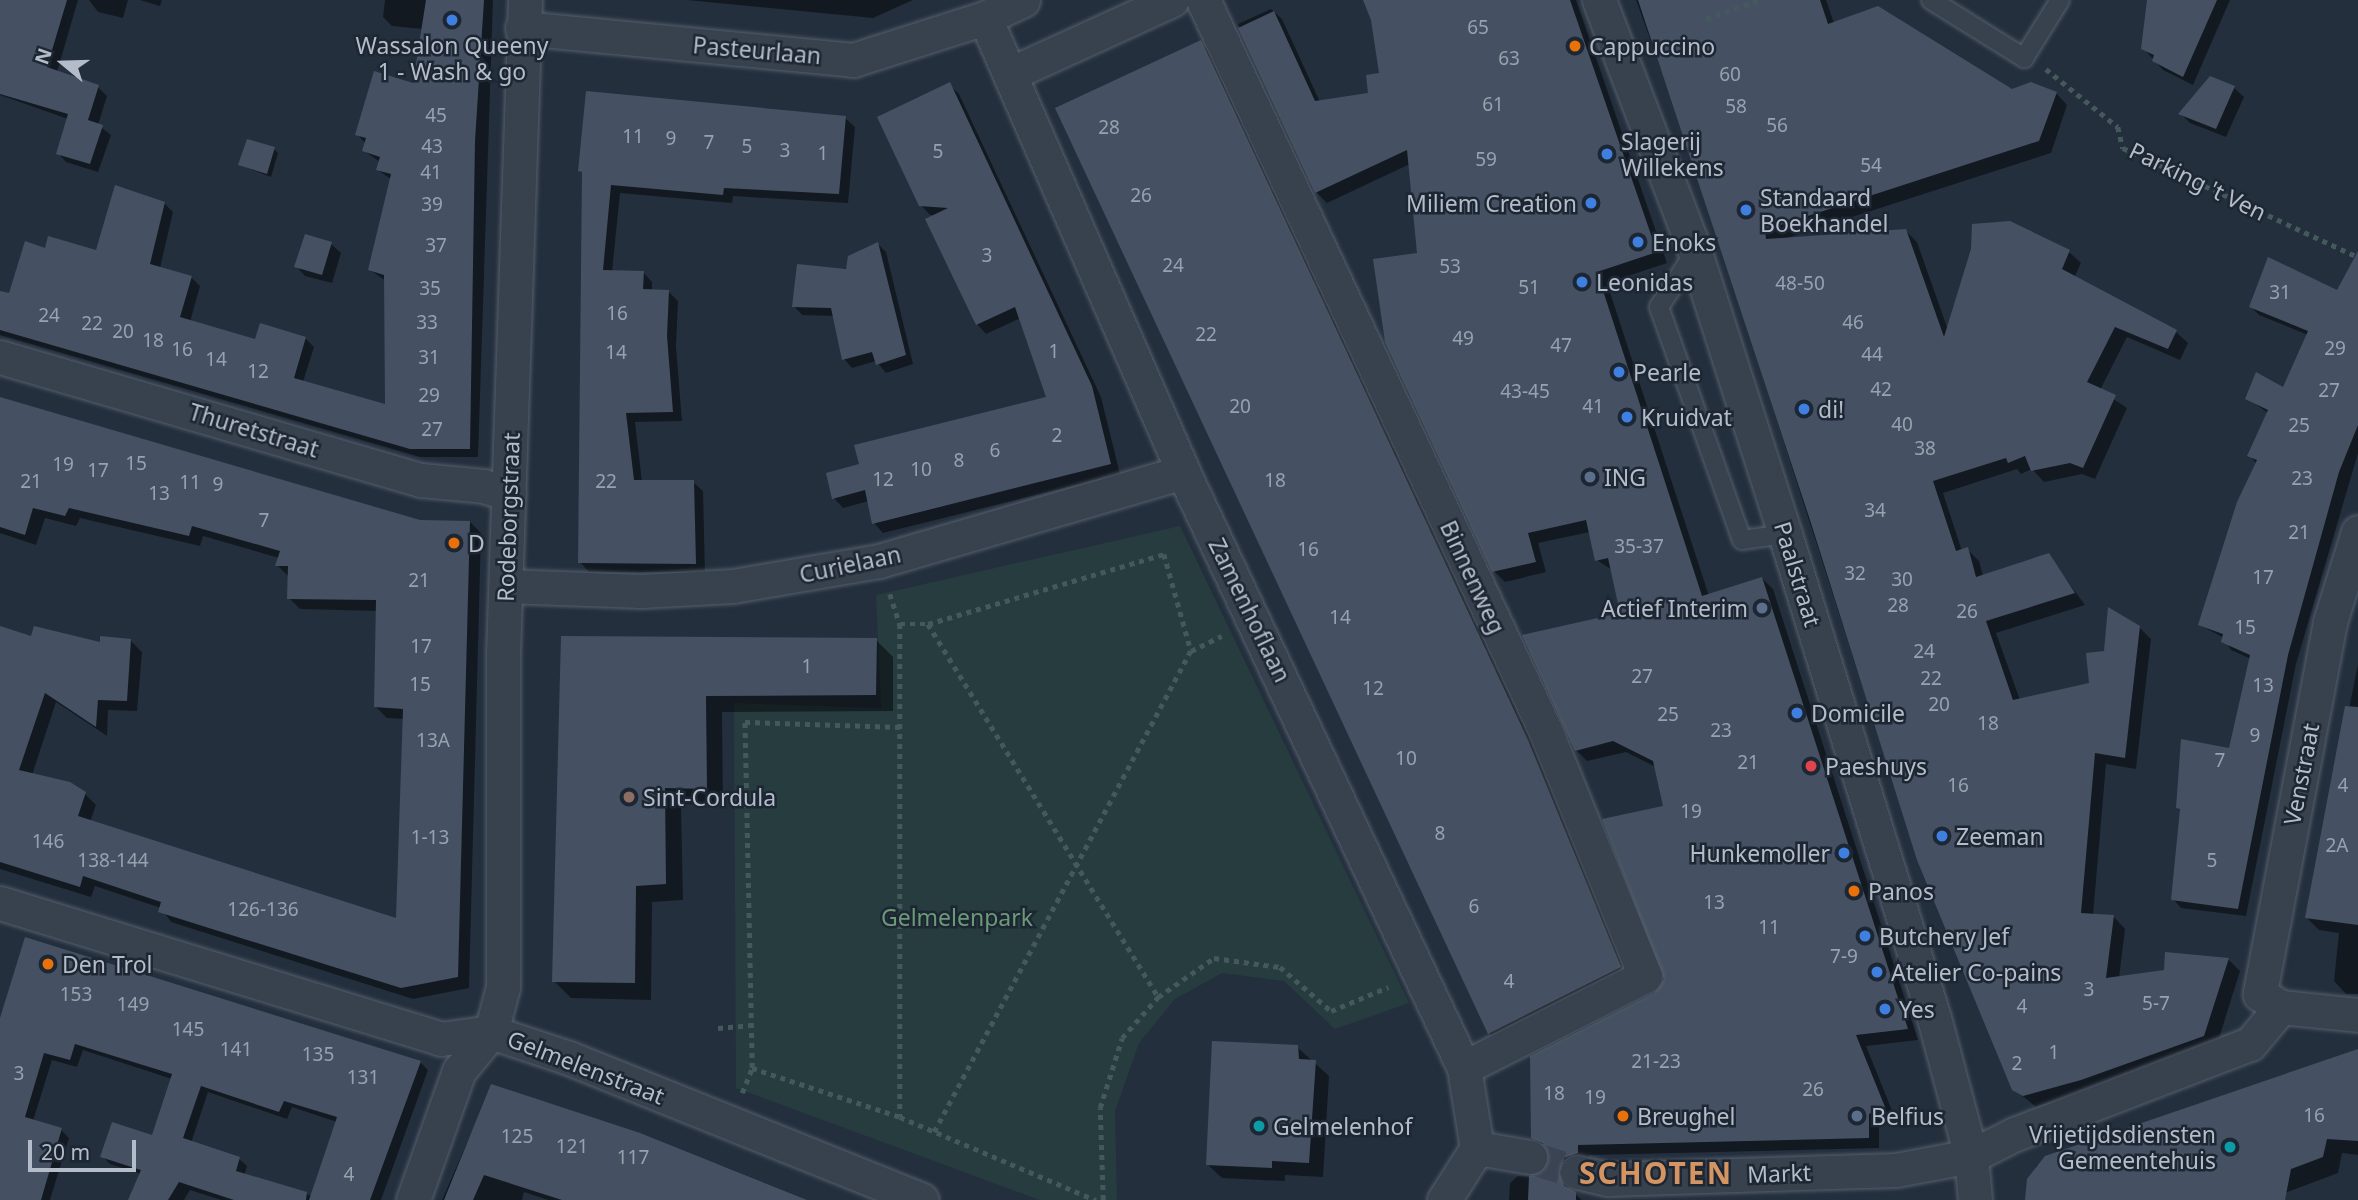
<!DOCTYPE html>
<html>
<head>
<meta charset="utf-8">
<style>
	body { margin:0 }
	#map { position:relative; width:2358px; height:1200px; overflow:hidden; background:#242f3e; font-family:"Noto Sans",sans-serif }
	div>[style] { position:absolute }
	.green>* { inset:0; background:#263c3f }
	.shadow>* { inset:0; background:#0007 }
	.building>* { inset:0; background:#455162 }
	.minor-tunnel>* { height:33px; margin-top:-16.5px; transform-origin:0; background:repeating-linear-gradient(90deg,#3a4453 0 33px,transparent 0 50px) }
	.path>* { height:4.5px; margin-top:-2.25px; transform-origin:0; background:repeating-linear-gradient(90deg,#44595c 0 5px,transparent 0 10px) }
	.roads { filter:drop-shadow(0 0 2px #565f6c) drop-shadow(0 0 2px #565f6c) }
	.service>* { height:18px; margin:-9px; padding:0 9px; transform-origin:9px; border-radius:9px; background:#38414e }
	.minor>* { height:33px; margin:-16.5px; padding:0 16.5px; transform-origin:16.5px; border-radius:16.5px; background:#38414e }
	.dots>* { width:19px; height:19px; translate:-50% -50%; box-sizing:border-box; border:4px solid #1d2633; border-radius:50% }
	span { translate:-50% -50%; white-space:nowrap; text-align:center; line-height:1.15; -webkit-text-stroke:5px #1d2633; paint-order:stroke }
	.number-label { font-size:19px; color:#98a1af }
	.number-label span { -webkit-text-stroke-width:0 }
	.poi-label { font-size:23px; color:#b4bcc9 }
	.left { translate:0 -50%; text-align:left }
	.right { translate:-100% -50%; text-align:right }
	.street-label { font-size:23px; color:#b4bcc9 }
	.park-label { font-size:23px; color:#6b9a76 }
	.district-label { font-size:30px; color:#d59563; font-weight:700; letter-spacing:2px }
	.north { position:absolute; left:28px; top:28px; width:70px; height:70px; -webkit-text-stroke:5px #1d2633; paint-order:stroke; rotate:289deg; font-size:19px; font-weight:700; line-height:28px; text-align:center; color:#b4bcc9 }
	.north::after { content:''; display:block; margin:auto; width:24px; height:32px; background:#b4bcc9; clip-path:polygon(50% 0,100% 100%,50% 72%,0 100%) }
	.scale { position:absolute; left:28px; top:1140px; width:108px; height:32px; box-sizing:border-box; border:4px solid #b4bcc9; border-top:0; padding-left:9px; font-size:21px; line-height:24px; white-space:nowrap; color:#b4bcc9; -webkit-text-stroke:5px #1d2633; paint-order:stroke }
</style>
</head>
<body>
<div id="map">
	<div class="green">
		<div style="clip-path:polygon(1180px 526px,1409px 1003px,1335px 1029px,1284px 981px,1222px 973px,1175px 999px,1139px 1043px,1115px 1111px,1117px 1200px,1040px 1200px,736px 1088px,734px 703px,881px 708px,876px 595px)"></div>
	</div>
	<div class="shadow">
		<div style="clip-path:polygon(0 0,78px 0,57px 72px,98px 87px,107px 96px,98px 125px,111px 135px,98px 172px,66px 162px,58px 153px,68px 119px,0 95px)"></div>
		<div style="clip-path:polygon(89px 0,128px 0,123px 18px,98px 12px)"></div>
		<div style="clip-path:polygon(140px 0,162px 0,160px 6px)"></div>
		<div style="clip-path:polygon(385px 0,493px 0,478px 457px,420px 457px,0 335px,0 293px,10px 296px,46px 250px,98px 252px,164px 203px,173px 212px,160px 268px,191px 277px,200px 286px,190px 322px,256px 341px,305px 338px,314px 347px,303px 382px,386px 406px,386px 281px,370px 270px,392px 180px,378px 170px,380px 162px,364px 151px,366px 144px,357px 134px,414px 85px,423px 29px,392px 26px,383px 17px)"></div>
		<div style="clip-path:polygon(687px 0,913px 0,873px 18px)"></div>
		<div style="clip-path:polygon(1364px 0,1576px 0,1667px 263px,1607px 283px,1709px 596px,1762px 578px,1773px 589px,1918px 1040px,1866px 1046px,1895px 1118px,1879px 1125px,1879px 1148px,1589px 1155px,1588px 1164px,1573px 1170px,1569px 1189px,1582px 1200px,1509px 1200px,1510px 1183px,1518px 1176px,1537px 1177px,1547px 1170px,1549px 1152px,1532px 1137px,1666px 979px,1665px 807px,1656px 767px,1626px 752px,1587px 761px,1576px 750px,1622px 614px,1612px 570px,1597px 560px,1590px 532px,1538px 543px,1546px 572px,1505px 582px,1494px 571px,1418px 254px,1410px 164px,1327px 203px,1316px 192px,1238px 24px,1271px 9px,1282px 19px,1320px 102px,1370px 94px,1381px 74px,1373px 19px)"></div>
		<div style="clip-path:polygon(1636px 0,1826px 0,1834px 23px,2012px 91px,2056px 93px,2067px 105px,2051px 153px,1787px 238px,1905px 230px,1917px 242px,1948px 330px,2010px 223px,2069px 252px,2081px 263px,2074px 278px,2176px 332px,2188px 343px,2180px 360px,2127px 337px,2100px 390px,2127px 408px,2095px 479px,2082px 474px,2044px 482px,2032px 469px,2021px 474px,2017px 469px,1943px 493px,1962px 551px,1967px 549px,1979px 561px,1983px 576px,2048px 555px,2085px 605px,1996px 633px,2020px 700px,2090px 684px,2106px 653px,2139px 627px,2151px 639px,2136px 769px,2106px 764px,2093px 915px,2114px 917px,2125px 929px,2119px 978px,2228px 959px,2240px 971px,2216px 1048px,2036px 1107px,2014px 1089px,1918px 859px,1687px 141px)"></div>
		<div style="clip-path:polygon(2151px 0,2230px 0,2193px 85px,2163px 70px,2143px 48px)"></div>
		<div style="clip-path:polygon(1200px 42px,1208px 50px,1536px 749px,1627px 975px,1497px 1041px,1489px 1033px)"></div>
		<div style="clip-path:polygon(949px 85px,959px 94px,1101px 397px,1120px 474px,883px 533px,874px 523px,869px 501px,843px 508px,834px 498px,861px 465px,1048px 399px,1021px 318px,986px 334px,977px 324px,937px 215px,930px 215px,921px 205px)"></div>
		<div style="clip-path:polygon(2234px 88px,2244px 97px,2226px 137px,2190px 123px,2181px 114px)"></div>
		<div style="clip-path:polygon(845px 118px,855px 127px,848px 203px,733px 196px,732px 203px,620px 193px,612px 272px,643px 272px,652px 282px,652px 291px,669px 292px,678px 301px,676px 347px,682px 421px,635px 422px,642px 482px,693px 482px,703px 491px,705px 572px,589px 572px,580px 562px,583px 174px,580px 170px)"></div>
		<div style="clip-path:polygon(274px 149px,278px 153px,271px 177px,240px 165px)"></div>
		<div style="clip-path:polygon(331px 244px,341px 253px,332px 283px,305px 276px,296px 266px)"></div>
		<div style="clip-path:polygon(878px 244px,886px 252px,913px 364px,886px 373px,876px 361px,852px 368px,844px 359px,834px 316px,802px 315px,794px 306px)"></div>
		<div style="clip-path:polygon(2358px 254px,2358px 453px,2296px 664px,2246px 916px,2181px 908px,2173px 899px,2182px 812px,2178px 808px,2230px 750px,2251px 659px,2231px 650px,2224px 638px,2200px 625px,2257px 464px,2249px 455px,2268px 413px,2247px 398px,2284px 389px,2308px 335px,2259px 315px,2251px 307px,2338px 292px)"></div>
		<div style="clip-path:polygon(0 398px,420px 521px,470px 522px,481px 533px,469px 988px,413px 999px,171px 922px,161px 908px,95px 886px,91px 897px,0 869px,0 628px,33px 638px,102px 645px,131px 641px,142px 652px,137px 711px,108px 710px,107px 736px,56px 702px,32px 775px,85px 794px,96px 805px,90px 822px,397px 920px,404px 719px,387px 718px,376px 707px,377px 611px,300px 609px,289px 598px,288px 576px,277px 565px,279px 558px,203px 536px,200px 546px,80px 518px,76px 526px,45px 518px,36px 545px,0 533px)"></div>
		<div style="clip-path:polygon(563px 638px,876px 640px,893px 657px,893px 711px,722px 712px,723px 805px,681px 804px,683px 900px,652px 902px,651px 1000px,571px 998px,554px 981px)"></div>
		<div style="clip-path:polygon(2358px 664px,2358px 994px,2346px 994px,2334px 981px,2339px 933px,2319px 930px,2307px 918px)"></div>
		<div style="clip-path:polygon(evenodd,0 1021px,420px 1062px,428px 1070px,381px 1200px,221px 1200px,190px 1190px,184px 1200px,130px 1200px,141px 1174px,110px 1164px,102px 1156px,153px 1137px,172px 1079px,83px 1050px,77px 1067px,52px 1060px,33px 1121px,61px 1130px,69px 1138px,50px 1200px,0 1200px,0 1021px,208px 1092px,287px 1119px,292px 1107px,337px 1122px,312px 1196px,244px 1176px,247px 1166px,239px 1159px,191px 1143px,208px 1092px)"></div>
		<div style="clip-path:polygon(1297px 1047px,1329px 1076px,1323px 1177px,1285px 1175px,1285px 1181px,1222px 1178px,1207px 1164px)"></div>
		<div style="clip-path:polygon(2358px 1052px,2358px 1155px,2342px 1153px,2338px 1173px,2266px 1200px,2029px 1200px,2036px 1166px,2078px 1146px)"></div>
		<div style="clip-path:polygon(492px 1086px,725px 1167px,806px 1200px,548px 1200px,524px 1192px,522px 1200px,442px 1200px)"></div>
	</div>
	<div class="building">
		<div style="clip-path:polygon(0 0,67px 0,47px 67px,99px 85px,88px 120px,82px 118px,103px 125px,90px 164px,56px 154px,68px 114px,0 94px)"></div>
		<div style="clip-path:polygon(426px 0,484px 0,475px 141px,470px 449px,410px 449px,0 330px,0 291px,9px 293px,25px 241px,45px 248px,48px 236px,96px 250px,115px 185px,165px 202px,150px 264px,192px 276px,180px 317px,255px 339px,260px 323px,306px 337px,294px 378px,385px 404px,384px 275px,368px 270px,391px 174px,376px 170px,380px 157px,362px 151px,366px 138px,355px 135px,374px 71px,413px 83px)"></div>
		<div style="clip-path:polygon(1363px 0,1570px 0,1657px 252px,1597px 272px,1702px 596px,1762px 577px,1908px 1029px,1856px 1035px,1885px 1107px,1869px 1114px,1869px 1138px,1578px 1145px,1578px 1153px,1563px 1158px,1558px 1168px,1564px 1186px,1576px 1192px,1576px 1200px,1528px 1200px,1529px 1176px,1544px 1170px,1549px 1160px,1543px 1143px,1531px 1138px,1530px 1056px,1654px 993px,1664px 979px,1602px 819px,1663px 806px,1653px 761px,1613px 741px,1575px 751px,1522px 635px,1620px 613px,1608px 558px,1595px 561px,1586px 520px,1528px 533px,1536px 562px,1492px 572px,1385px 342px,1373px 259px,1417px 253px,1407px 150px,1315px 193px,1238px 28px,1274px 11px,1315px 101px,1368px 93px,1366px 75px,1379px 73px,1371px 20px)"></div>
		<div style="clip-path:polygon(1638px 0,1820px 0,1828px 24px,1878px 6px,2012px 89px,2031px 82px,2057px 92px,2039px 141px,1765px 230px,1766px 239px,1906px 229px,1944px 337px,1971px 249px,1972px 224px,2010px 221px,2070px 250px,2062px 269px,2177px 330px,2168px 349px,2115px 327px,2087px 382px,2116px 395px,2083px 468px,2070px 463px,2031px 471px,2025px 456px,2008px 463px,2006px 458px,1933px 481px,1956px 551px,1968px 547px,1976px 577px,2049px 553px,2075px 593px,1986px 621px,2013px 700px,2089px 683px,2086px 653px,2104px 651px,2108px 607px,2140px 626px,2125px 758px,2095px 753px,2081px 913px,2114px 915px,2106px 978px,2164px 970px,2165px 952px,2229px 958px,2204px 1036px,2081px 1080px,2023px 1096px,2012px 1090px,1917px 860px,1810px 520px)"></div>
		<div style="clip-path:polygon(2147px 0,2217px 0,2183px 77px,2152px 61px,2154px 55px,2141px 49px)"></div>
		<div style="clip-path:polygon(1201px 40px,1528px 740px,1621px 967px,1488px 1034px,1055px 108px)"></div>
		<div style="clip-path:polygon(2210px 76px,2235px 86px,2216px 129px,2178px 114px)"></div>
		<div style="clip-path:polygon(950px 82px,1092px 386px,1111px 464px,872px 524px,865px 490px,832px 499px,826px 473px,859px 464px,854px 445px,1046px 397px,1015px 307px,976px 325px,925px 219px,948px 208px,919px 206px,877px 117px)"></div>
		<div style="clip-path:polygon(586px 91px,846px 116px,839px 194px,724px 188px,723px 195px,611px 185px,603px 270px,644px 271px,643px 289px,669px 290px,667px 336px,673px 412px,626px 413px,634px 480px,694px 480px,696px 564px,578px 563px,582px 172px,578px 171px)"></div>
		<div style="clip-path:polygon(247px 139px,275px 147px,267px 174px,238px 165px)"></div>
		<div style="clip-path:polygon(305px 234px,332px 242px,322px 275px,294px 267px)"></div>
		<div style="clip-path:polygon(878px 242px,906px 355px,876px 365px,872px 352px,842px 360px,831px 308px,792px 307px,797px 264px,846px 269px,848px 256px)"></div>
		<div style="clip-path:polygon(2358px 251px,2358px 425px,2339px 472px,2288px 655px,2238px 909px,2171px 900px,2180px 809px,2176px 808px,2181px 739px,2229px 748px,2250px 655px,2221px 642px,2223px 634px,2198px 625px,2237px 502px,2257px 460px,2247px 456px,2268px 410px,2245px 399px,2256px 372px,2283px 387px,2308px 331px,2249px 307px,2268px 257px,2337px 290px)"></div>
		<div style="clip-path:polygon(0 397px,420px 520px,470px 521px,458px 977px,401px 988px,158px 912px,161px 902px,83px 876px,80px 887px,0 862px,0 626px,31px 636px,34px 626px,100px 642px,100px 636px,131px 639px,127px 701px,98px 700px,96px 727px,45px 693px,19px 770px,70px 782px,86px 792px,78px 816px,396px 918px,403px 709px,374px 707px,376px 600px,287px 599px,288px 566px,275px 566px,280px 551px,192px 526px,189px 536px,69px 508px,65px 516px,33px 508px,25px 535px,0 527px)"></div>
		<div style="clip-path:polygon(561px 636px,877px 638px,876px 695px,706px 696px,707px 789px,665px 788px,666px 884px,636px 886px,635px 983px,552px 982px)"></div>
		<div style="clip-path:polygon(2345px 706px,2358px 707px,2358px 925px,2305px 918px)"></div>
		<div style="clip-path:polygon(25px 937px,421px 1061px,370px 1200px,309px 1200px,337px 1117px,284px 1101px,279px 1112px,201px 1086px,183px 1138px,240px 1157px,236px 1171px,307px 1192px,306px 1200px,234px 1200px,179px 1182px,168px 1200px,128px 1200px,141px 1170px,100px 1157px,112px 1122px,152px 1135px,172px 1074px,75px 1044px,70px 1060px,44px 1053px,25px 1117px,62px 1128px,41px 1200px,0 1200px,0 1018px)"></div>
		<div style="clip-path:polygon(1212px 1041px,1298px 1045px,1299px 1059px,1316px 1060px,1309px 1163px,1272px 1161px,1272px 1168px,1206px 1165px)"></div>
		<div style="clip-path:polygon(2358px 1049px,2358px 1141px,2327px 1139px,2323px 1157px,2291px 1169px,2285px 1200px,2025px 1200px,2027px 1179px,2045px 1156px)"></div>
		<div style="clip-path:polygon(491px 1084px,640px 1133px,807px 1200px,562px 1200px,484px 1175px,473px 1200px,444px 1200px)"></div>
	</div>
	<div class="minor-tunnel">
		<div style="left:1530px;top:1157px;width:49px;rotate:17.7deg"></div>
	</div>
	<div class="path">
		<div style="left:1706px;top:19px;width:56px;rotate:-19.7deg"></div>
		<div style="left:2046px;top:69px;width:92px;rotate:38.9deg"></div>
		<div style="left:2118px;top:127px;width:22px;rotate:77deg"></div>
		<div style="left:2123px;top:148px;width:259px;rotate:24.9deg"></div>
		<div style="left:890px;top:594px;width:32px;rotate:72deg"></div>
		<div style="left:900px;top:624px;width:493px;rotate:90deg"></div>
		<div style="left:900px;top:624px;width:28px"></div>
		<div style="left:928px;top:624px;width:246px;rotate:-16.5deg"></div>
		<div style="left:1164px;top:554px;width:101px;rotate:74.4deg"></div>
		<div style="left:1191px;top:651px;width:546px;rotate:118.07deg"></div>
		<div style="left:928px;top:624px;width:438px;rotate:58.3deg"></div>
		<div style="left:1191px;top:651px;width:34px;rotate:-26deg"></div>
		<div style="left:718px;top:1028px;width:33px;rotate:-5deg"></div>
		<div style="left:752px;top:1068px;width:156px;rotate:18.3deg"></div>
		<div style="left:900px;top:1117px;width:213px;rotate:23deg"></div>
		<div style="left:742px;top:1093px;width:27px;rotate:-68deg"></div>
		<div style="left:752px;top:1068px;width:346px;rotate:-91.2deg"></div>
		<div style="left:745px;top:722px;width:156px;rotate:1.8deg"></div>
		<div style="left:1103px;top:1200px;width:92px;rotate:-91.9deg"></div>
		<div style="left:1100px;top:1108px;width:73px;rotate:-72.6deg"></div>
		<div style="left:1122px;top:1038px;width:55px;rotate:-48.7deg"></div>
		<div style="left:1158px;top:997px;width:68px;rotate:-34.9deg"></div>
		<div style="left:1214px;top:958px;width:67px;rotate:7.8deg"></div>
		<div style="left:1280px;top:967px;width:67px;rotate:40.8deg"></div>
		<div style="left:1331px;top:1011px;width:62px;rotate:-22.8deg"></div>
	</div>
	<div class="roads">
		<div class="service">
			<div style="left:1931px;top:0;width:110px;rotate:31.9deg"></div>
			<div style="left:2024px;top:58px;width:68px;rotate:-58.2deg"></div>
			<div style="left:1695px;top:252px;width:66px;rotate:123.2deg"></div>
			<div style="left:1659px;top:307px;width:247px;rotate:70.4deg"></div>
			<div style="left:1742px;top:540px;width:43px;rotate:-7.9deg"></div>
		</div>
		<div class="minor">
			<div style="left:1203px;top:0;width:808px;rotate:64.89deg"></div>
			<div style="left:1546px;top:732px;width:263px;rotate:67.9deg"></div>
			<div style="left:1645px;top:976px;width:203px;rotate:153.1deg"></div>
			<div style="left:1599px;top:0;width:270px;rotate:69.1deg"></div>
			<div style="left:1695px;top:252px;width:296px;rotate:72.3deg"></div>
			<div style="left:1785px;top:534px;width:506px;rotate:72.89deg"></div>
			<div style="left:1934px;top:1018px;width:143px;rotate:75deg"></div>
			<div style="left:1971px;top:1156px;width:44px;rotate:84.8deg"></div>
			<div style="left:985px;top:18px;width:495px;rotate:66.4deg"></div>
			<div style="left:1183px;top:472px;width:659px;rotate:64.76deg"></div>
			<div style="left:1464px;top:1068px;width:81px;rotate:80.8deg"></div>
			<div style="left:1477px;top:1148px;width:62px;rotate:122.4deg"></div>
			<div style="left:522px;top:28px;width:333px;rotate:5.5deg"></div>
			<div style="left:853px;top:60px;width:139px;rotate:-17.7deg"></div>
			<div style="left:985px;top:18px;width:42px;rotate:-25.3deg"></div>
			<div style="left:1010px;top:74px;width:178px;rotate:-24.6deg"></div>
			<div style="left:0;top:357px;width:439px;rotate:16.3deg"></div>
			<div style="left:421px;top:480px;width:62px;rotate:5.5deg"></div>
			<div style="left:483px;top:486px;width:27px;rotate:17deg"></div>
			<div style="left:2358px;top:532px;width:94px;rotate:107.3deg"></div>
			<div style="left:2330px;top:622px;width:379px;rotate:100.7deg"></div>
			<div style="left:2260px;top:994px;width:25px;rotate:32deg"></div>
			<div style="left:2281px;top:1007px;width:77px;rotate:5.9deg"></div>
			<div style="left:506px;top:586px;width:135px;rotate:2.1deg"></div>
			<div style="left:641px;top:591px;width:92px;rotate:-3.1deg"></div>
			<div style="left:733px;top:586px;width:148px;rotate:-9.7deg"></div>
			<div style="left:879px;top:561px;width:317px;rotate:-16.3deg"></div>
			<div style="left:0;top:903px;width:461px;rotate:17.1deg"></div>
			<div style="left:441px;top:1039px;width:50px;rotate:-8deg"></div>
			<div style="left:491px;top:1032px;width:82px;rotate:18.4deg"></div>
			<div style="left:569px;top:1058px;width:380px;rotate:21.9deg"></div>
			<div style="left:1477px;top:1148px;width:54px;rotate:9.6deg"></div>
			<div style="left:1577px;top:1172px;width:32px;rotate:13deg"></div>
			<div style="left:1608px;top:1179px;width:288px;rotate:-1.8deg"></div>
			<div style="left:1896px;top:1170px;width:76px;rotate:-10.6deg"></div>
			<div style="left:1971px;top:1156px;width:49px;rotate:-26.6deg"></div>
			<div style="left:2015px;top:1134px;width:252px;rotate:-21deg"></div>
			<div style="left:2250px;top:1044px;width:48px;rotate:-50deg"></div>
			<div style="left:413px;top:1200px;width:137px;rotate:-70.4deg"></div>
			<div style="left:459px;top:1071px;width:50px;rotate:-50.6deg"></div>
			<div style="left:491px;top:1032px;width:47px;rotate:-75.1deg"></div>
			<div style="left:503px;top:987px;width:333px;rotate:-90deg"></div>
			<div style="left:503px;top:654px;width:654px;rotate:-88.07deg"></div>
		</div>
	</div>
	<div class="dots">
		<div style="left:452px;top:20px;background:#3f7fe0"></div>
		<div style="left:1575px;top:46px;background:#e8710a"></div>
		<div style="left:1607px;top:154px;background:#3f7fe0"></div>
		<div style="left:1591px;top:203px;background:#3f7fe0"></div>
		<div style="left:1746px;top:210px;background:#3f7fe0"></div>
		<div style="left:1638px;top:242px;background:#3f7fe0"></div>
		<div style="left:1582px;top:282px;background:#3f7fe0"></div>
		<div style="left:1619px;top:372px;background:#3f7fe0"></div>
		<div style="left:1804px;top:409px;background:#3f7fe0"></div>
		<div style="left:1627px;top:417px;background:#3f7fe0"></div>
		<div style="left:1590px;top:477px;background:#5c6f8a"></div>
		<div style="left:454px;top:543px;background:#e8710a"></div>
		<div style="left:1762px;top:608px;background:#5c6f8a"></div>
		<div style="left:1797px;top:713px;background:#3f7fe0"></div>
		<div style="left:1811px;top:766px;background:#e0444e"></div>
		<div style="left:629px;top:797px;background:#8d6e63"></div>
		<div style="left:1942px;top:836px;background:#3f7fe0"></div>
		<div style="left:1844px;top:853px;background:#3f7fe0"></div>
		<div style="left:1854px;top:891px;background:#e8710a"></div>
		<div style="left:1865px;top:936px;background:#3f7fe0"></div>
		<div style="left:48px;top:964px;background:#e8710a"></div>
		<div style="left:1877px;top:972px;background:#3f7fe0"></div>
		<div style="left:1885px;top:1009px;background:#3f7fe0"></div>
		<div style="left:1623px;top:1116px;background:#e8710a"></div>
		<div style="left:1857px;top:1116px;background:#5c6f8a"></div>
		<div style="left:1259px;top:1126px;background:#0f9aa8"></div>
		<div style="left:2230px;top:1147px;background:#0f9aa8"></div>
	</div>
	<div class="number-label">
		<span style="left:1478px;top:28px">65</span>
		<span style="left:1509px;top:59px">63</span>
		<span style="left:1730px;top:75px">60</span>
		<span style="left:1493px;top:105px">61</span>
		<span style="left:1736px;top:107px">58</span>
		<span style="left:436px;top:116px">45</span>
		<span style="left:1777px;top:126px">56</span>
		<span style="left:1109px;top:128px">28</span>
		<span style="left:633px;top:137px">11</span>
		<span style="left:671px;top:139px">9</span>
		<span style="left:709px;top:143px">7</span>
		<span style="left:432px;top:147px">43</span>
		<span style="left:747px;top:147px">5</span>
		<span style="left:785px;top:151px">3</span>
		<span style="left:938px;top:152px">5</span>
		<span style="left:823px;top:154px">1</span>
		<span style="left:1486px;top:160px">59</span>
		<span style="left:1871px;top:166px">54</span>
		<span style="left:431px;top:173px">41</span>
		<span style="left:1141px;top:196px">26</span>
		<span style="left:432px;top:205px">39</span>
		<span style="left:436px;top:246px">37</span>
		<span style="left:987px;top:256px">3</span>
		<span style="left:1173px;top:266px">24</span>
		<span style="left:1450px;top:267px">53</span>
		<span style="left:1800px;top:284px">48-50</span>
		<span style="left:1529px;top:288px">51</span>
		<span style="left:430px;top:289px">35</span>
		<span style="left:2280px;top:293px">31</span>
		<span style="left:617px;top:314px">16</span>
		<span style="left:49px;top:316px">24</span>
		<span style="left:427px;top:323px">33</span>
		<span style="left:1853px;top:323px">46</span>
		<span style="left:92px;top:324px">22</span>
		<span style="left:123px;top:332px">20</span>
		<span style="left:1206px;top:335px">22</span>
		<span style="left:1463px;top:339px">49</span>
		<span style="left:153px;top:341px">18</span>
		<span style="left:1561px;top:346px">47</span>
		<span style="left:2335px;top:349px">29</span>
		<span style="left:182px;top:350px">16</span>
		<span style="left:1054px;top:352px">1</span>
		<span style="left:616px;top:353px">14</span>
		<span style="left:1872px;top:355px">44</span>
		<span style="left:429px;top:358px">31</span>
		<span style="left:216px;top:360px">14</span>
		<span style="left:258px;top:372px">12</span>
		<span style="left:1881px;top:390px">42</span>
		<span style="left:2329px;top:391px">27</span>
		<span style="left:1525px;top:392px">43-45</span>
		<span style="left:429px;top:396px">29</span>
		<span style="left:1240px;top:407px">20</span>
		<span style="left:1593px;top:407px">41</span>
		<span style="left:1902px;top:425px">40</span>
		<span style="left:2299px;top:426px">25</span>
		<span style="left:432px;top:430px">27</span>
		<span style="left:1057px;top:436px">2</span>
		<span style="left:1925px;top:449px">38</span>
		<span style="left:995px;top:451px">6</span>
		<span style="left:959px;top:461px">8</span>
		<span style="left:136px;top:464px">15</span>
		<span style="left:63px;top:465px">19</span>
		<span style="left:921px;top:470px">10</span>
		<span style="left:98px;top:471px">17</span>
		<span style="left:2302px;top:479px">23</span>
		<span style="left:883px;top:480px">12</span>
		<span style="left:1275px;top:481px">18</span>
		<span style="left:31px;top:482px">21</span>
		<span style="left:606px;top:482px">22</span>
		<span style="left:190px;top:483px">11</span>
		<span style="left:218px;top:485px">9</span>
		<span style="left:159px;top:494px">13</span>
		<span style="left:1875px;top:511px">34</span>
		<span style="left:264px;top:521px">7</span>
		<span style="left:2299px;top:533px">21</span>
		<span style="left:1639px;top:547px">35-37</span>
		<span style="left:1308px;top:550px">16</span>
		<span style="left:1855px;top:574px">32</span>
		<span style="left:2263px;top:578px">17</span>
		<span style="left:1902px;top:580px">30</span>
		<span style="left:419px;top:581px">21</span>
		<span style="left:1898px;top:606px">28</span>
		<span style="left:1967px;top:612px">26</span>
		<span style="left:1340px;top:618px">14</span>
		<span style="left:2245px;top:628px">15</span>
		<span style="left:421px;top:647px">17</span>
		<span style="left:1924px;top:652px">24</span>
		<span style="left:807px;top:667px">1</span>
		<span style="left:1642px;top:677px">27</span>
		<span style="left:1931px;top:679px">22</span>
		<span style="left:420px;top:685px">15</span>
		<span style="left:2263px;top:686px">13</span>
		<span style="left:1373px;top:689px">12</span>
		<span style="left:1939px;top:705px">20</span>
		<span style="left:1668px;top:715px">25</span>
		<span style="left:1988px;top:724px">18</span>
		<span style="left:1721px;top:731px">23</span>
		<span style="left:2255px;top:736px">9</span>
		<span style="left:433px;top:741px">13A</span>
		<span style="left:1406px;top:759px">10</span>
		<span style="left:2220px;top:761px">7</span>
		<span style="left:1748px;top:763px">21</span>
		<span style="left:1958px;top:786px">16</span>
		<span style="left:2343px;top:786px">4</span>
		<span style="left:1691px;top:812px">19</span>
		<span style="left:1440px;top:834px">8</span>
		<span style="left:430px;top:838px">1-13</span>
		<span style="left:48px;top:842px">146</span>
		<span style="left:2337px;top:846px">2A</span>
		<span style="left:113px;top:861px">138-144</span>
		<span style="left:2212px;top:861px">5</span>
		<span style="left:1714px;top:903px">13</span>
		<span style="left:1474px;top:907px">6</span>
		<span style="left:263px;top:910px">126-136</span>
		<span style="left:1769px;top:928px">11</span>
		<span style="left:1844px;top:957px">7-9</span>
		<span style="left:1509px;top:982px">4</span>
		<span style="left:2089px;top:990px">3</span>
		<span style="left:76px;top:995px">153</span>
		<span style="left:2156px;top:1004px">5-7</span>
		<span style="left:133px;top:1005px">149</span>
		<span style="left:2022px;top:1007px">4</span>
		<span style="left:188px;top:1030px">145</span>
		<span style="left:236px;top:1050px">141</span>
		<span style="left:2054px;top:1053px">1</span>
		<span style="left:318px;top:1055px">135</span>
		<span style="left:1656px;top:1062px">21-23</span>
		<span style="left:2017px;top:1064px">2</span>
		<span style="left:19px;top:1074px">3</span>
		<span style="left:363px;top:1078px">131</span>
		<span style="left:1813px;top:1090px">26</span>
		<span style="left:1554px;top:1094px">18</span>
		<span style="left:1595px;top:1098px">19</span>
		<span style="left:2314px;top:1116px">16</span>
		<span style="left:517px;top:1137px">125</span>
		<span style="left:572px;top:1147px">121</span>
		<span style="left:633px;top:1158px">117</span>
		<span style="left:349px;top:1175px">4</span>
	</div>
	<div class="poi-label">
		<span style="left:452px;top:58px">Wassalon Queeny<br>1 - Wash &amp; go</span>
		<span class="left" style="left:1589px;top:46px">Cappuccino</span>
		<span class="left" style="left:1621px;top:154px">Slagerij<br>Willekens</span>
		<span class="left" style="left:1760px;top:210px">Standaard<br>Boekhandel</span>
		<span class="right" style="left:1577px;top:203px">Miliem Creation</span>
		<span class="left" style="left:1652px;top:242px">Enoks</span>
		<span class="left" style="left:1596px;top:282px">Leonidas</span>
		<span class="left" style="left:1633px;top:372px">Pearle</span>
		<span class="left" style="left:1818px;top:409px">di!</span>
		<span class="left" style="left:1641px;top:417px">Kruidvat</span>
		<span class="left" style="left:1604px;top:477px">ING</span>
		<span class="left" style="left:468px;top:543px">D</span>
		<span class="right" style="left:1748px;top:608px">Actief Interim</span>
		<span class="left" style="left:1811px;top:713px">Domicile</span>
		<span class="left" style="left:1825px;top:766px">Paeshuys</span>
		<span class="left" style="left:643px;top:797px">Sint-Cordula</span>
		<span class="left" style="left:1956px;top:836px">Zeeman</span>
		<span class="right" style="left:1830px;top:853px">Hunkemoller</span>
		<span class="left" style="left:1868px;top:891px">Panos</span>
		<span class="left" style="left:1879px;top:936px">Butchery Jef</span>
		<span class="left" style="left:62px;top:964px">Den Trol</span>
		<span class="left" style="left:1891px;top:972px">Atelier Co-pains</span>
		<span class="left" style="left:1899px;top:1009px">Yes</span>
		<span class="left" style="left:1637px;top:1116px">Breughel</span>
		<span class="left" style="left:1871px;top:1116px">Belfius</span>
		<span class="left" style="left:1273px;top:1126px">Gelmelenhof</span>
		<span class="right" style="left:2216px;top:1147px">Vrijetijdsdiensten<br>Gemeentehuis</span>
	</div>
	<div class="street-label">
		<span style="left:757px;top:50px;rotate:5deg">Pasteurlaan</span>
		<span style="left:2198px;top:181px;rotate:26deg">Parking 't Ven</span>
		<span style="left:254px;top:430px;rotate:17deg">Thuretstraat</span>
		<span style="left:508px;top:517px;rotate:-88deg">Rodeborgstraat</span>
		<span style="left:850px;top:564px;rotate:-12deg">Curielaan</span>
		<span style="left:1798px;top:574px;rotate:73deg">Paalstraat</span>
		<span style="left:1473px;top:577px;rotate:65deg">Binnenweg</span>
		<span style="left:1250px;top:610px;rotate:64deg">Zamenhoflaan</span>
		<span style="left:2301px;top:774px;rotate:-79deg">Venstraat</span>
		<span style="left:586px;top:1067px;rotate:21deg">Gelmelenstraat</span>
		<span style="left:1779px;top:1173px;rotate:-2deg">Markt</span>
	</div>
	<div class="park-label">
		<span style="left:957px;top:917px">Gelmelenpark</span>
	</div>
	<div class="district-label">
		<span style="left:1656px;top:1173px">SCHOTEN</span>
	</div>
	<div class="north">N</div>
	<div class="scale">20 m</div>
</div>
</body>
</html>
